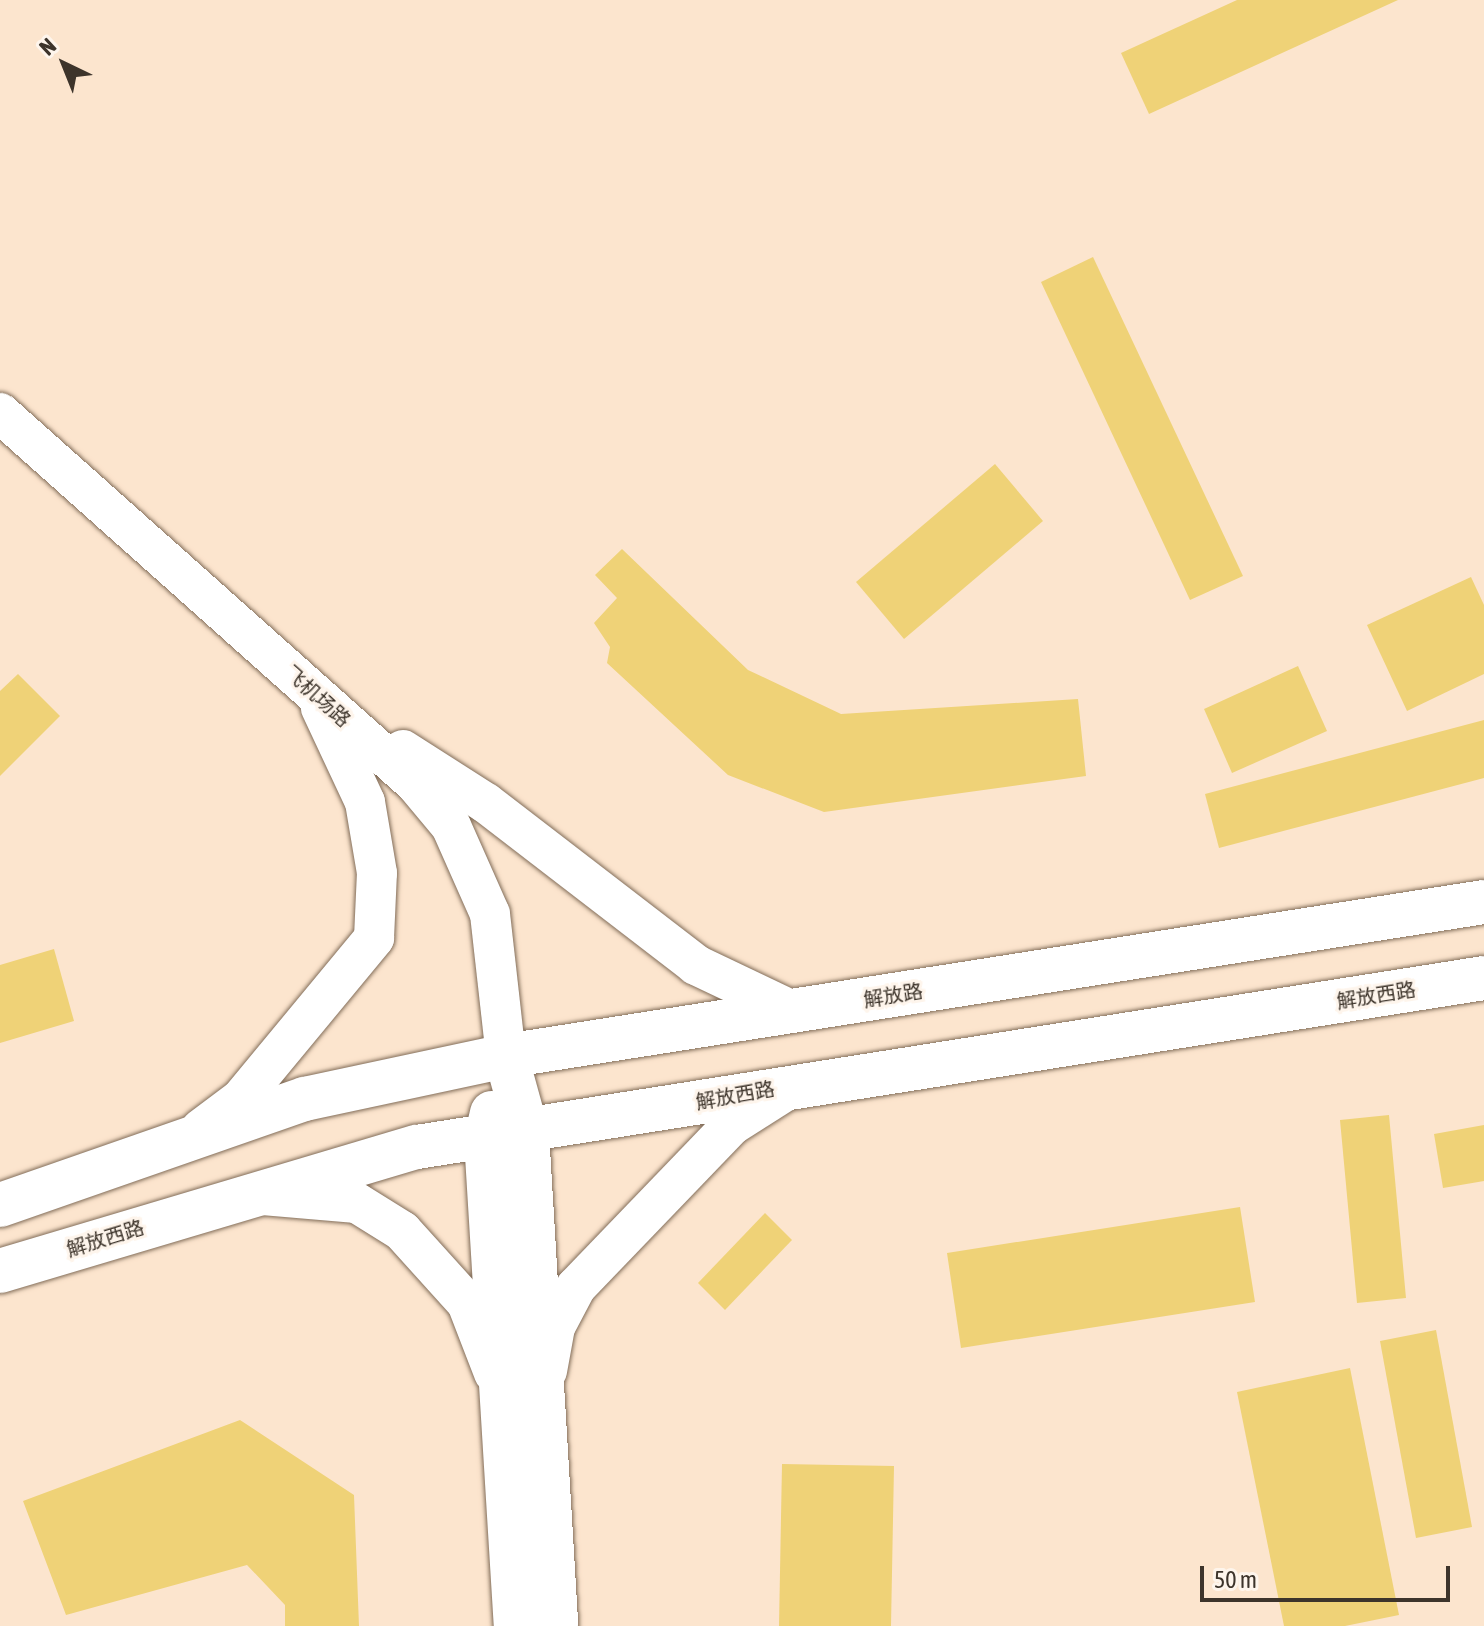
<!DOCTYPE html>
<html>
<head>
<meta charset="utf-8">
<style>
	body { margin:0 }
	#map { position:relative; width:1484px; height:1626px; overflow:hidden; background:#fce5ce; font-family:"Asap Condensed","Noto Sans SC",sans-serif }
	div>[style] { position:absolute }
	.building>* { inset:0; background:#efd277 }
	.roads { filter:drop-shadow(0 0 2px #826d59) drop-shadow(0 0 2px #826d59) }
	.tertiary>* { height:40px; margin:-20px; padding:0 20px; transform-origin:20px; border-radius:20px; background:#fff }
	.secondary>* { height:44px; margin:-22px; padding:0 22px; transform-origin:22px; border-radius:22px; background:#fff }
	span { translate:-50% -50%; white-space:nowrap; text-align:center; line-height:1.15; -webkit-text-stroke:6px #fef5ec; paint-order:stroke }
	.street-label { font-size:20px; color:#3d342b }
	.north { position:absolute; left:24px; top:24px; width:80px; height:80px; -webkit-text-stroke:6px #fef5ec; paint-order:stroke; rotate:317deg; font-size:22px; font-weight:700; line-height:32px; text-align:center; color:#3d342b }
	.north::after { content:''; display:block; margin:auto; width:28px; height:36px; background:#3d342b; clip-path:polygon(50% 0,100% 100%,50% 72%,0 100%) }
	.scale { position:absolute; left:1200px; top:1566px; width:250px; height:36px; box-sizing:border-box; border:4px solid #3d342b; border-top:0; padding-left:10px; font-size:24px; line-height:28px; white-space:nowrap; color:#3d342b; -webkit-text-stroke:6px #fef5ec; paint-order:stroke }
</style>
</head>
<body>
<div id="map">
	<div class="building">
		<div style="clip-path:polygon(1237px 0,1398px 0,1149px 114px,1121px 53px)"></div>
		<div style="clip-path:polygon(1093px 257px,1243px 576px,1190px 600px,1041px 282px)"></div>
		<div style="clip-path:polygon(995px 464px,1043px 521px,904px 639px,856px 582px)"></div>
		<div style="clip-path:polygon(622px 549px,748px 670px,841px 714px,1078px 699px,1086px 776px,824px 812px,728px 775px,607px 663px,610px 647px,594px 623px,617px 598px,595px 575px)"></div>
		<div style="clip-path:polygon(1471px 577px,1484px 605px,1484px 674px,1407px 711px,1367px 625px)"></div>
		<div style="clip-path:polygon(1298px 666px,1327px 731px,1232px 773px,1204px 709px)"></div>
		<div style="clip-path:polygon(18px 674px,60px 716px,0 776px,0 691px)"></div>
		<div style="clip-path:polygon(1484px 720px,1484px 778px,1219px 848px,1205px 794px)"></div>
		<div style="clip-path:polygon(54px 949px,74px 1021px,0 1043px,0 965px)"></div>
		<div style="clip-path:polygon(1389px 1115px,1406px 1298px,1357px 1303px,1340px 1120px)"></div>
		<div style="clip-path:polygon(1484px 1125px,1484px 1181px,1443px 1188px,1434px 1134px)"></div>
		<div style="clip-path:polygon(1240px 1207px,1255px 1302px,961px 1348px,947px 1253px)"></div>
		<div style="clip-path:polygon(765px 1213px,792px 1240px,725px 1310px,698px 1283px)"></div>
		<div style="clip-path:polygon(1436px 1330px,1472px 1527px,1416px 1538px,1380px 1341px)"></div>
		<div style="clip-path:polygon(1350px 1368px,1399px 1615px,1345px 1626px,1284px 1626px,1237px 1392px)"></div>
		<div style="clip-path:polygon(240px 1420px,354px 1495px,359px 1626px,285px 1626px,285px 1605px,247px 1565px,66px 1615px,23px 1501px)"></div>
		<div style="clip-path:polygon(782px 1464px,894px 1466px,891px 1626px,779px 1626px)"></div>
	</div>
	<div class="roads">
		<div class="tertiary">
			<div style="left:0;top:413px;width:556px;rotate:41.72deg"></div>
			<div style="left:415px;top:783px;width:56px;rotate:50.1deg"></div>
			<div style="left:451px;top:826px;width:96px;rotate:66.1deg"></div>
			<div style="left:490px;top:914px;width:143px;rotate:83.6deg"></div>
			<div style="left:403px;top:750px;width:98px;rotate:32.6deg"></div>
			<div style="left:486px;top:803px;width:265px;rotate:37.6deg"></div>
			<div style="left:696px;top:965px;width:107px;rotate:25.4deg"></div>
			<div style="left:201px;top:1129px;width:50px;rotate:-36.9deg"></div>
			<div style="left:241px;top:1099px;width:209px;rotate:-50.4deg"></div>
			<div style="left:374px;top:938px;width:65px;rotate:-87.4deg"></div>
			<div style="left:377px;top:873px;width:72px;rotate:-99.6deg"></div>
			<div style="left:365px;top:802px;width:104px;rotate:-115.1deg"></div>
			<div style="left:263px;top:1195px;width:94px;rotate:4.9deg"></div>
			<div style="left:357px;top:1203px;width:53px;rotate:31.9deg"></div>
			<div style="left:402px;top:1231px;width:97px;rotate:47.9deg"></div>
			<div style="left:467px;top:1303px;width:75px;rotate:68.9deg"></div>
			<div style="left:547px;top:1371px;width:45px;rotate:-79.7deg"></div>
			<div style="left:555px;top:1327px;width:45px;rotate:-62.3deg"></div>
			<div style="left:576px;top:1287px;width:225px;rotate:-46.1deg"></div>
			<div style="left:732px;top:1125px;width:65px;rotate:-32.5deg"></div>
		</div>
		<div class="secondary">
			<div style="left:506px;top:1056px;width:79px;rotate:74.6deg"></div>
			<div style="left:527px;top:1132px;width:495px;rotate:86.6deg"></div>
			<div style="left:492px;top:1113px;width:27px;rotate:103deg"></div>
			<div style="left:486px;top:1139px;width:488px;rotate:86.5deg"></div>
			<div style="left:0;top:1205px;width:323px;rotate:-19.2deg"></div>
			<div style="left:305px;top:1099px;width:206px;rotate:-12.1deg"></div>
			<div style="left:506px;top:1056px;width:990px;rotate:-8.95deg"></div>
			<div style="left:0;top:1271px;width:435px;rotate:-16.6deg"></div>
			<div style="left:417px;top:1147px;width:1080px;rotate:-9deg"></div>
		</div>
	</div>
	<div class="street-label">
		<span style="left:318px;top:696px;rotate:42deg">飞机场路</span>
		<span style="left:893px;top:995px;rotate:-9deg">解放路</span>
		<span style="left:1376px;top:995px;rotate:-9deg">解放西路</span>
		<span style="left:735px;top:1095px;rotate:-10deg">解放西路</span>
		<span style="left:105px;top:1238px;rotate:-17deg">解放西路</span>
	</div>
	<div class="north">N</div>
	<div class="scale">50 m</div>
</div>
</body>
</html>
